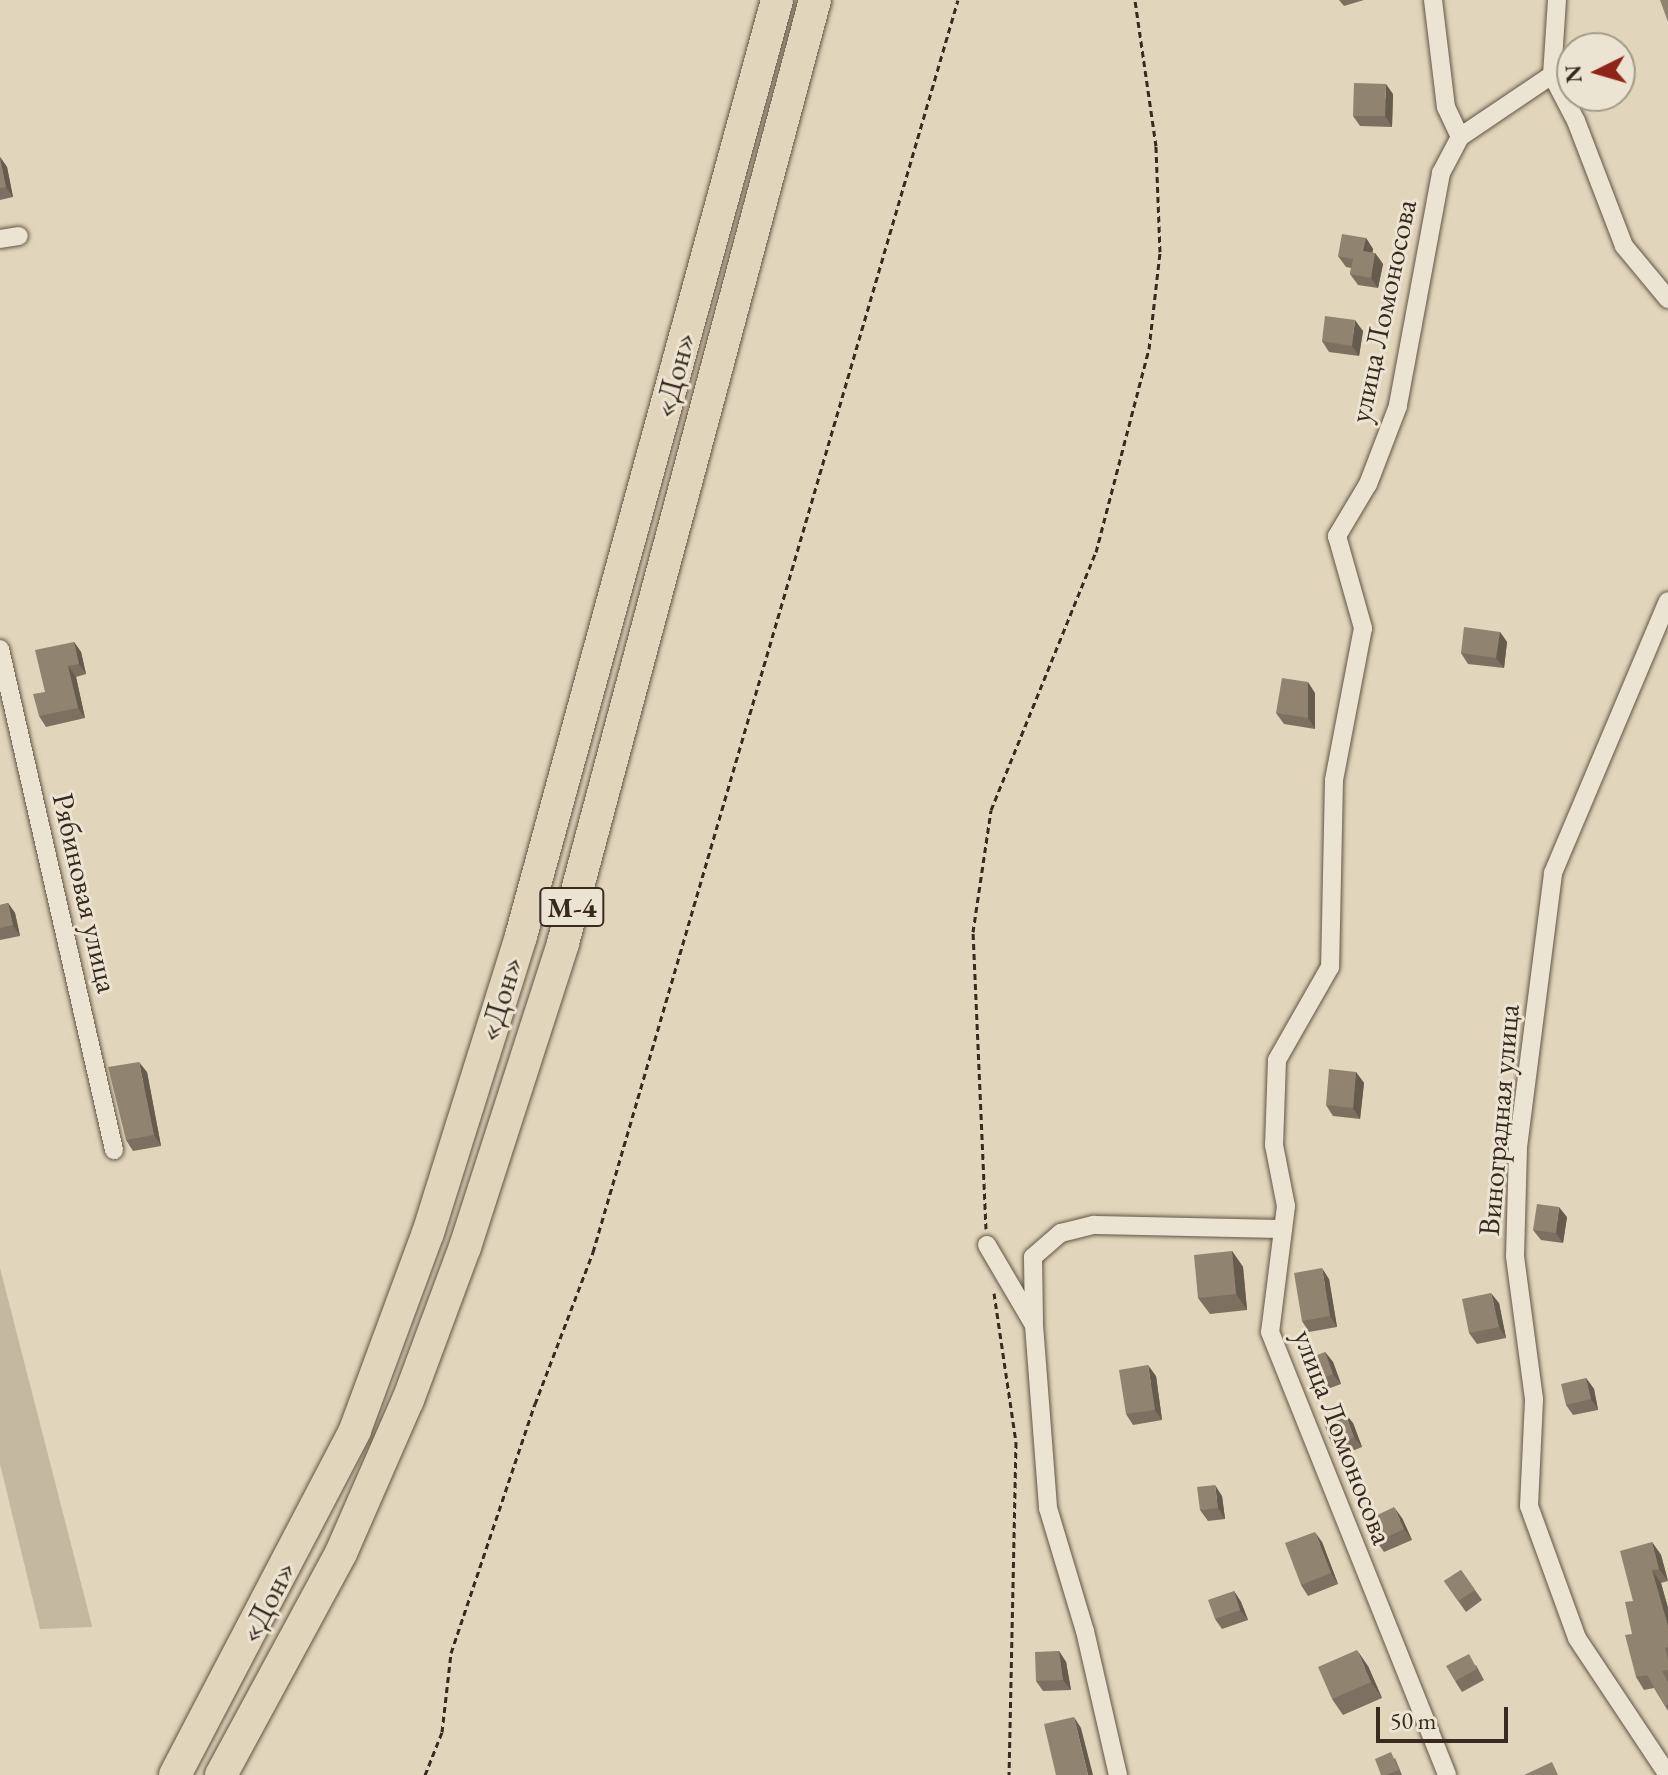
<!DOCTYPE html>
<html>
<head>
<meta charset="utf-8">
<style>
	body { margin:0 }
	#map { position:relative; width:1668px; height:1775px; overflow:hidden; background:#e1d5bb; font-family:"EB Garamond",serif }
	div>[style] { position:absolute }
	.green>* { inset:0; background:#c4b8a0 }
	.path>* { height:3px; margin-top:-1.5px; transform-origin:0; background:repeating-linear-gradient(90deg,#382a1e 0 6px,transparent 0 10px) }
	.roads { filter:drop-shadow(0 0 2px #625545) drop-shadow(0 0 2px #625545) }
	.street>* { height:18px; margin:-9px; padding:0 9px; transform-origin:9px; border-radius:9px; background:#ece4d3 }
	.highway>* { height:32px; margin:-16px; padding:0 16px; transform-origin:16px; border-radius:16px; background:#e1d5bb }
	.wall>* { inset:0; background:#7c7160 }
	.shaded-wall>* { inset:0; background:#655c4e }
	.building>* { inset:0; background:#908370 }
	span { translate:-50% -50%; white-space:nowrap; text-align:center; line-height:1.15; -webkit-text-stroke:6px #ece4d3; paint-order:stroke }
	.shield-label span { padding:2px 6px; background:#ece4d3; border:2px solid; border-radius:6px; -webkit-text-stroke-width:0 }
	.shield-label { font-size:28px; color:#382a1e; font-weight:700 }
	.street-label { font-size:30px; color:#382a1e }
	.north { position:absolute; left:1556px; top:32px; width:80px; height:80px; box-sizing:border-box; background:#ece4d3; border:2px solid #a49a8b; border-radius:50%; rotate:265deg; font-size:22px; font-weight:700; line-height:32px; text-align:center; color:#382a1e }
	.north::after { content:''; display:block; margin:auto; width:28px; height:36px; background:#8f2418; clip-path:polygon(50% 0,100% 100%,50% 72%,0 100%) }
	.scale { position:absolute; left:1376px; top:1707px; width:132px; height:36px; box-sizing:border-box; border:4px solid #382a1e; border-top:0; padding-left:10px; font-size:24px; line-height:28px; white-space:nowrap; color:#382a1e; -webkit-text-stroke:6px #ece4d3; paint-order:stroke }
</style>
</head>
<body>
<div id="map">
	<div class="green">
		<div style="clip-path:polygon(0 1268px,92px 1626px,92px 1627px,40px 1629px,0 1464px)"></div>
	</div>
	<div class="path">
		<div style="left:986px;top:1229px;width:297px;rotate:-92.5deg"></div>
		<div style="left:973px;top:932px;width:123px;rotate:-81.6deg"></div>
		<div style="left:991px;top:810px;width:279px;rotate:-67.9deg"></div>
		<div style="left:1096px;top:552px;width:210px;rotate:-75.4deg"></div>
		<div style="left:1149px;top:349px;width:98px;rotate:-83.5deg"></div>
		<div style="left:1160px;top:252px;width:106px;rotate:-92.2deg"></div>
		<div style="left:1156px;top:146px;width:148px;rotate:-98.2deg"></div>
		<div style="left:994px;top:1293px;width:151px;rotate:81.6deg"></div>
		<div style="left:1016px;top:1442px;width:333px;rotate:91.2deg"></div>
		<div style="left:425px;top:1775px;width:46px;rotate:-68.4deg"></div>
		<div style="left:442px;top:1732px;width:80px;rotate:-83.5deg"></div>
		<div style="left:451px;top:1653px;width:263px;rotate:-71.4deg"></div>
		<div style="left:535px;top:1404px;width:163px;rotate:-69.1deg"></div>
		<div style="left:593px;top:1252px;width:1304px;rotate:-73.75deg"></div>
	</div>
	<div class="roads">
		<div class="street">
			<div style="left:1433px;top:0;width:108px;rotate:83.1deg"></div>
			<div style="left:1446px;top:107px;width:33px;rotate:65deg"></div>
			<div style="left:1460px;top:137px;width:41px;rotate:117.8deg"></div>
			<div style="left:1441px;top:173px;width:237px;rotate:100.5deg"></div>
			<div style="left:1398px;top:406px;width:84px;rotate:111deg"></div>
			<div style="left:1368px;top:484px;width:61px;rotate:120.8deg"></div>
			<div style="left:1337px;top:536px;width:96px;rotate:74.2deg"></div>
			<div style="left:1363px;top:628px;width:155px;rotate:100.8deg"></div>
			<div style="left:1334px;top:780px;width:187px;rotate:91.2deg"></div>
			<div style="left:1330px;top:967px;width:107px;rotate:119.7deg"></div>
			<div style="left:1277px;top:1060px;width:85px;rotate:92deg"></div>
			<div style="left:1274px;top:1145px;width:62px;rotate:78.9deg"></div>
			<div style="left:1286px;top:1206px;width:127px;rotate:97.2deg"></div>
			<div style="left:1270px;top:1332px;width:477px;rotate:68.2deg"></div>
			<div style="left:1557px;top:0;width:75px;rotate:93.8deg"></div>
			<div style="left:1552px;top:75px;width:52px;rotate:62.4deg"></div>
			<div style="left:1576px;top:121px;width:134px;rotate:69deg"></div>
			<div style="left:1624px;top:246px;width:69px;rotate:50.3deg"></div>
			<div style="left:1460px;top:137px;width:111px;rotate:-34deg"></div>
			<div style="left:0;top:239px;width:19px;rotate:-9deg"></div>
			<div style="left:0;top:649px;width:514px;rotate:77.18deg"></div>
			<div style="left:987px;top:1245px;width:93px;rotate:59.6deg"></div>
			<div style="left:1034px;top:1325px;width:184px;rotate:85.6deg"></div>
			<div style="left:1048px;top:1508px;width:128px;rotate:73.3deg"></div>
			<div style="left:1085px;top:1631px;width:148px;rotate:77.1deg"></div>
			<div style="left:1034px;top:1322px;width:65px;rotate:-90.9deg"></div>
			<div style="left:1033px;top:1257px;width:37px;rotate:-41deg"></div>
			<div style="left:1061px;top:1233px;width:34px;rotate:-14deg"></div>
			<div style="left:1094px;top:1225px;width:189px;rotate:1.2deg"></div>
			<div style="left:1668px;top:1775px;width:164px;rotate:-123.6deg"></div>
			<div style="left:1577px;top:1638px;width:140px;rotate:-110deg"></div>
			<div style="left:1529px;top:1506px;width:107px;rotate:-87.3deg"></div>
			<div style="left:1534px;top:1399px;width:144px;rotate:-97.6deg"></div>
			<div style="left:1515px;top:1256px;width:109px;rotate:-88.4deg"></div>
			<div style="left:1518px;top:1147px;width:276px;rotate:-82.7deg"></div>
			<div style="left:1553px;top:873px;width:295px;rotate:-67.1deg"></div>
		</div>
		<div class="highway">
			<div style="left:175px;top:1775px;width:389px;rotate:-62.4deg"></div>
			<div style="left:355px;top:1430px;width:210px;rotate:-69.7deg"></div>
			<div style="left:428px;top:1233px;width:311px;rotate:-72.6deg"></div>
			<div style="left:521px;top:936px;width:970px;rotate:-74.7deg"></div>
			<div style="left:221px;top:1775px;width:252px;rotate:-61.6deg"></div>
			<div style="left:341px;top:1553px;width:167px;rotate:-66.4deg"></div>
			<div style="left:408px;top:1400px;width:163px;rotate:-69.6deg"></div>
			<div style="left:465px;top:1247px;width:319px;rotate:-72.1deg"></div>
			<div style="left:563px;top:943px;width:976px;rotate:-75.04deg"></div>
		</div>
	</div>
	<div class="wall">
		<div style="clip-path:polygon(1339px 0,1364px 0,1344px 6px)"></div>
		<div style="clip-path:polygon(1393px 94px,1392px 127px,1360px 126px,1353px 116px)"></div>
		<div style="clip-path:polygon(0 157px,7px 167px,13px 197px,0 200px)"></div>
		<div style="clip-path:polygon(1366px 238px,1373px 249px,1372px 253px,1375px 253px,1383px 264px,1378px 288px,1358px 285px,1350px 274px,1351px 268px,1346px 267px,1338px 256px)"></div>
		<div style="clip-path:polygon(1363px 331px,1359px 356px,1329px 352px,1322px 341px)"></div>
		<div style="clip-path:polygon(1500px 632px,1507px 642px,1504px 668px,1468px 664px,1461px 653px)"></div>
		<div style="clip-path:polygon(74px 642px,81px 652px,86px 674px,76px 677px,85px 718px,46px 727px,39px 716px,45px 692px)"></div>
		<div style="clip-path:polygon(1315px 693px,1315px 729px,1284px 724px,1276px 713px)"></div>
		<div style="clip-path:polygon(8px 903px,15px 913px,20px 936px,0 940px,0 905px)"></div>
		<div style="clip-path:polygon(147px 1072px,161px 1146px,133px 1151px,126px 1140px)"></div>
		<div style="clip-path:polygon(1356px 1072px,1364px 1083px,1360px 1119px,1333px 1116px,1326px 1105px)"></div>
		<div style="clip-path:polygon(1567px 1217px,1563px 1243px,1541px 1240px,1533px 1230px)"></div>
		<div style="clip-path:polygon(1232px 1251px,1243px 1267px,1247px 1310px,1210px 1314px,1198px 1298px)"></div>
		<div style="clip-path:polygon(1329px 1279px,1337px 1327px,1309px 1332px,1302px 1321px)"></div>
		<div style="clip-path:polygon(1499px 1303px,1506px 1338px,1477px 1344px,1469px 1333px)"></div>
		<div style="clip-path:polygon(1325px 1352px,1333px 1362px,1341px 1384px,1317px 1393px,1310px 1383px)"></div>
		<div style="clip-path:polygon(1156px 1376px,1162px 1420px,1133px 1425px,1126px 1414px)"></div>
		<div style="clip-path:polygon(1586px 1378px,1594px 1389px,1598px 1410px,1573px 1415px,1566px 1405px)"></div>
		<div style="clip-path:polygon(1353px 1423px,1362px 1447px,1340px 1456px,1332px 1445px)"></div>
		<div style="clip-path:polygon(1222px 1496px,1225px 1519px,1208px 1521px,1200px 1510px)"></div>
		<div style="clip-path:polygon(1402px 1518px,1412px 1540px,1384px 1552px,1377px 1542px)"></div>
		<div style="clip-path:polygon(1322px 1542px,1338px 1584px,1308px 1596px,1301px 1585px)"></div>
		<div style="clip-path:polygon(1652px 1542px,1661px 1555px,1668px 1581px,1661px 1583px,1668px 1608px,1668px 1711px,1654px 1688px,1644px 1690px,1636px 1677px,1633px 1601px)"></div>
		<div style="clip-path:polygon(1461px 1570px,1482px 1600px,1466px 1612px,1444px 1581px)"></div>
		<div style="clip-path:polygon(1234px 1591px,1241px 1602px,1248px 1620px,1222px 1629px,1215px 1619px)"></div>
		<div style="clip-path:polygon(1059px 1651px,1066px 1662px,1071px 1690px,1043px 1691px,1036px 1681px)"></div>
		<div style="clip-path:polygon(1476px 1665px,1484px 1680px,1462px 1692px,1455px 1681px)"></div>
		<div style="clip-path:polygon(1368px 1666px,1382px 1698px,1343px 1715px,1332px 1699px)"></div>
		<div style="clip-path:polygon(1395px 1758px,1402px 1775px,1381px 1775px)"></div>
	</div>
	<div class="shaded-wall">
		<div style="clip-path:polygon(1386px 84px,1393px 94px,1392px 127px,1385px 116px)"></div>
		<div style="clip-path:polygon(0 157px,7px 167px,13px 197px,6px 187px)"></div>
		<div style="clip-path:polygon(1366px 238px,1373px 249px,1371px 262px,1363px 251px)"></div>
		<div style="clip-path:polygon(1375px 253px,1383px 264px,1378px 288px,1371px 278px)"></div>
		<div style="clip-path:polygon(1355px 320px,1363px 331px,1359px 356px,1352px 346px)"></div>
		<div style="clip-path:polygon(1500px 632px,1507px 642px,1504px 668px,1496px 658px)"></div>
		<div style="clip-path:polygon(74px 642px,81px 652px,86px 674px,79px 664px)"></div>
		<div style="clip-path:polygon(68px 666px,76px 677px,85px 718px,78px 708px)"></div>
		<div style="clip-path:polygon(1308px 682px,1315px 693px,1315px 729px,1308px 718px)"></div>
		<div style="clip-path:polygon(8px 903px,15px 913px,20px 936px,13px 925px)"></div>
		<div style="clip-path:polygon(139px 1062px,147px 1072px,161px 1146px,154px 1135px)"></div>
		<div style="clip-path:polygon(1356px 1072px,1364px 1083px,1360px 1119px,1353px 1108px)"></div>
		<div style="clip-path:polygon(1559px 1207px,1567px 1217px,1563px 1243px,1556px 1233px)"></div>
		<div style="clip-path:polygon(1232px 1251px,1243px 1267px,1247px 1310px,1236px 1294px)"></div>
		<div style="clip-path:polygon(1322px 1268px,1329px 1279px,1337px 1327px,1330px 1316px)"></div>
		<div style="clip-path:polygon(1491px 1293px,1499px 1303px,1506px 1338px,1499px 1327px)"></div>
		<div style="clip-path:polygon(1325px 1352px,1333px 1362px,1341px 1384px,1333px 1374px)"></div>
		<div style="clip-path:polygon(1148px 1365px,1156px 1376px,1162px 1420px,1155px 1410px)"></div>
		<div style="clip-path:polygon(1586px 1378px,1594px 1389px,1598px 1410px,1591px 1399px)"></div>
		<div style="clip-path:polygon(1345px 1413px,1353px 1423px,1362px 1447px,1354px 1437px)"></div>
		<div style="clip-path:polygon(1215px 1485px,1222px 1496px,1225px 1519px,1218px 1508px)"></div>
		<div style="clip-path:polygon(1394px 1507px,1402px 1518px,1412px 1540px,1404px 1529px)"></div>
		<div style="clip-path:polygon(1315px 1532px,1322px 1542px,1338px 1584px,1331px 1573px)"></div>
		<div style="clip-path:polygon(1652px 1542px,1661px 1555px,1668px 1581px,1659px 1569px)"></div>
		<div style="clip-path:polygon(1652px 1570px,1661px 1583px,1668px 1608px,1668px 1626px)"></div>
		<div style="clip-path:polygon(1234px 1591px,1241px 1602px,1248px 1620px,1240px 1610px)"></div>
		<div style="clip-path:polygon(1357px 1650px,1368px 1666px,1382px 1698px,1371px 1682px)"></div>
		<div style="clip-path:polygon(1059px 1651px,1066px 1662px,1071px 1690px,1063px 1680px)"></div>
		<div style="clip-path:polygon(1074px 1717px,1081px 1728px,1093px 1775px,1088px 1775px)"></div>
	</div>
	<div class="building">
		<div style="clip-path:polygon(1660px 0,1668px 0,1668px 22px)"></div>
		<div style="clip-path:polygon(1354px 83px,1386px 84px,1385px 116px,1353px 116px)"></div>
		<div style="clip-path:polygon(0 158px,6px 187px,0 188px)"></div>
		<div style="clip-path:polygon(1342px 234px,1366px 238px,1363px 251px,1375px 253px,1371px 278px,1350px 274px,1353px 259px,1338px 256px)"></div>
		<div style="clip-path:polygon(1325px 316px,1355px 320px,1352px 346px,1322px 341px)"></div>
		<div style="clip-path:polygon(1464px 627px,1500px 632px,1496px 658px,1461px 653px)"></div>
		<div style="clip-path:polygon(74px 642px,79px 664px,68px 666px,78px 708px,39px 716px,33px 694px,45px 692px,35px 650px)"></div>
		<div style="clip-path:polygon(1282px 678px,1308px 682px,1308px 718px,1276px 713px)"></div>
		<div style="clip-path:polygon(8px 903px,13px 925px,0 928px,0 905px)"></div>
		<div style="clip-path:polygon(139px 1062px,154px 1135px,126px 1140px,108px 1067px)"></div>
		<div style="clip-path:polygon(1329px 1069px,1356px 1072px,1353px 1108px,1326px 1105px)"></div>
		<div style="clip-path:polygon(1537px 1204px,1559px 1207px,1556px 1233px,1533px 1230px)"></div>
		<div style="clip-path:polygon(1232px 1251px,1236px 1294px,1198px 1298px,1194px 1255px)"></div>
		<div style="clip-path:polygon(1322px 1268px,1330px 1316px,1302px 1321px,1294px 1273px)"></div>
		<div style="clip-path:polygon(1491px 1293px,1499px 1327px,1469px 1333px,1462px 1299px)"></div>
		<div style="clip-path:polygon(1325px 1352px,1333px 1374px,1310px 1383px,1302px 1361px)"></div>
		<div style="clip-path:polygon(1148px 1365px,1155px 1410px,1126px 1414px,1119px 1370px)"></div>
		<div style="clip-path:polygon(1586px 1378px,1591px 1399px,1566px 1405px,1561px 1384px)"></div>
		<div style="clip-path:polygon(1345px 1413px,1354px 1437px,1332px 1445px,1323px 1421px)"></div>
		<div style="clip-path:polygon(1215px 1485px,1218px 1508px,1200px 1510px,1197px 1487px)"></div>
		<div style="clip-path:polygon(1394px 1507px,1404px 1529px,1377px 1542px,1367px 1520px)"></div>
		<div style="clip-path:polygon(1315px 1532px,1331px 1573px,1301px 1585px,1285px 1543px)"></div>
		<div style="clip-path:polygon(1652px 1542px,1659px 1569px,1652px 1570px,1668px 1626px,1668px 1647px,1665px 1648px,1668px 1660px,1668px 1670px,1662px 1671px,1668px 1682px,1668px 1704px,1665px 1706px,1647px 1675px,1636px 1677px,1625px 1635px,1632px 1634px,1625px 1602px,1633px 1601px,1620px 1551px)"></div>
		<div style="clip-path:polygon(1461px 1570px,1475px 1590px,1458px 1601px,1444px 1581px)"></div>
		<div style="clip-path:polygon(1234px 1591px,1240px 1610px,1215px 1619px,1208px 1600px)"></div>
		<div style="clip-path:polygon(1357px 1650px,1371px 1682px,1332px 1699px,1318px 1667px)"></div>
		<div style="clip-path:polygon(1059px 1651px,1063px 1680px,1036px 1681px,1035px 1652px)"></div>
		<div style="clip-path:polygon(1469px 1654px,1477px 1669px,1455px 1681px,1446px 1666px)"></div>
		<div style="clip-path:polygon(1074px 1717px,1088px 1775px,1056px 1775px,1044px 1724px)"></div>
		<div style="clip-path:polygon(1391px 1752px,1399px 1770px,1386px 1775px,1381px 1775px,1375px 1759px)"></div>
		<div style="clip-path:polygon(1552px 1762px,1558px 1775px,1524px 1775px)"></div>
	</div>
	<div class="shield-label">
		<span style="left:572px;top:907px">М-4</span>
	</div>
	<div class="street-label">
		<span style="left:1383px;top:311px;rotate:-78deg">улица Ломоносова</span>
		<span style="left:675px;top:375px;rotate:-75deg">«Дон»</span>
		<span style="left:85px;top:893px;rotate:77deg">Рябиновая улица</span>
		<span style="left:501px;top:999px;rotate:-73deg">«Дон»</span>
		<span style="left:1499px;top:1120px;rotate:-85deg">Виноградная улица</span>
		<span style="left:1343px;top:1437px;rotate:69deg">улица Ломоносова</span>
		<span style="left:268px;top:1602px;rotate:-63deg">«Дон»</span>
	</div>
	<div class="north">N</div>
	<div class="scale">50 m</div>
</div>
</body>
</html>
